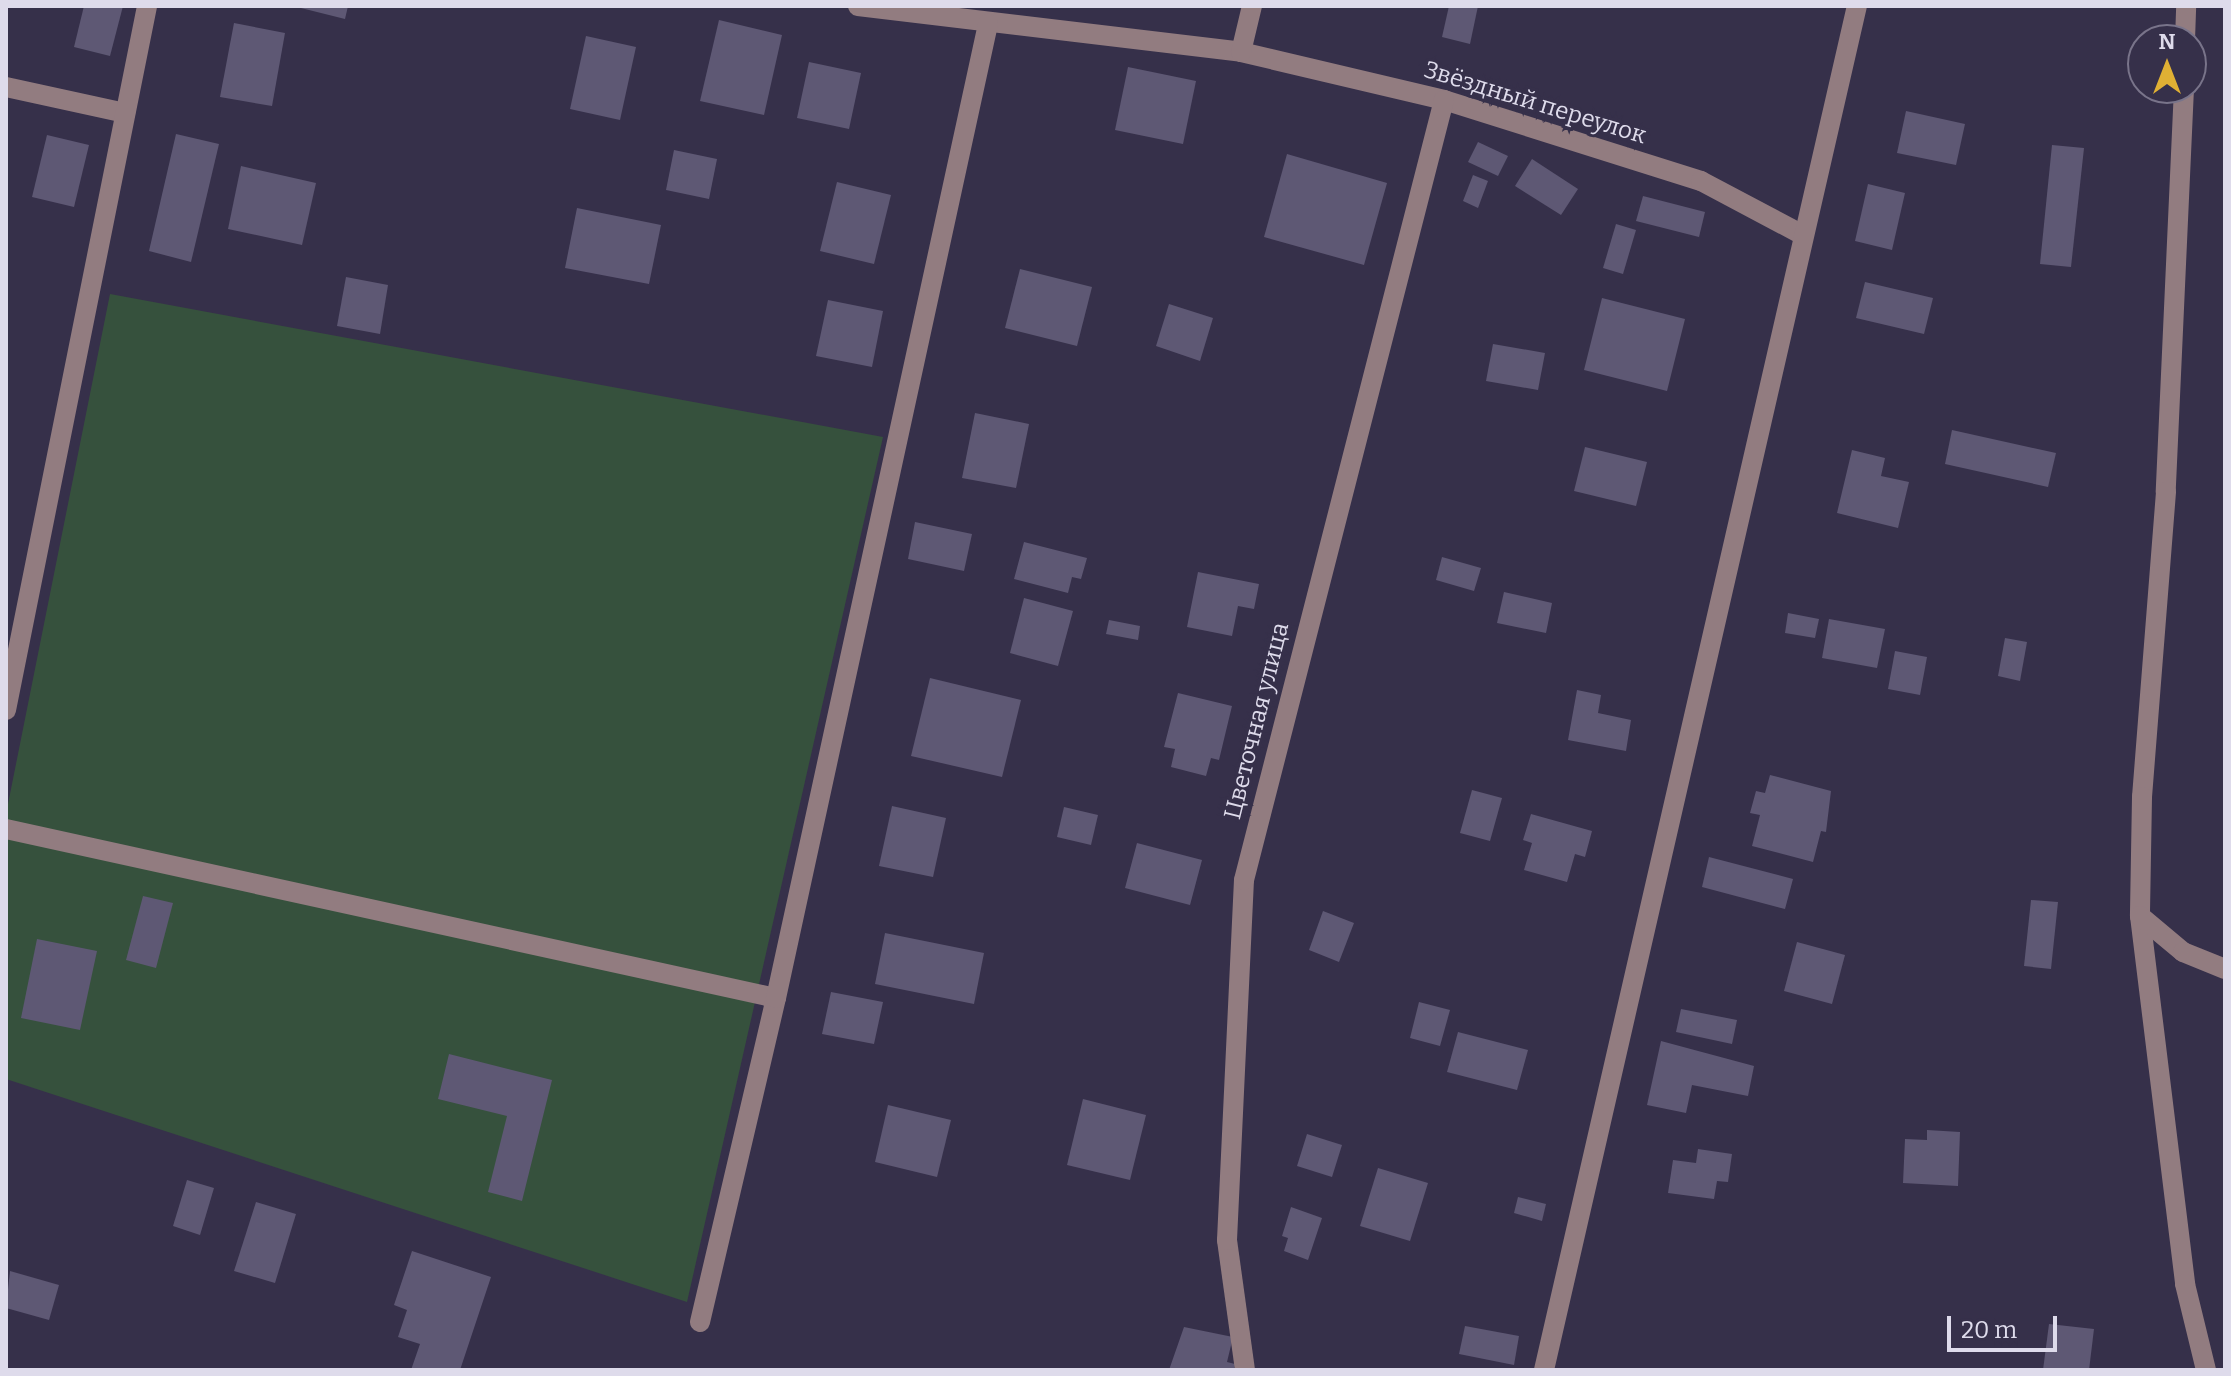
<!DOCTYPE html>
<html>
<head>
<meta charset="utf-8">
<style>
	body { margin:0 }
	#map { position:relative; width:2231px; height:1376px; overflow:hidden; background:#36304a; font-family:Bitter,serif }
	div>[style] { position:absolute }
	.green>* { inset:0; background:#36513d }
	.building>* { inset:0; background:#5e5874 }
	.minor>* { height:20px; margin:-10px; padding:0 10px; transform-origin:10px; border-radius:10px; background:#927c80 }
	span { translate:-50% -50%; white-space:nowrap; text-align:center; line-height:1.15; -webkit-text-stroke:6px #36304a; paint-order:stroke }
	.street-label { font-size:24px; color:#dedbeb }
	.frame { position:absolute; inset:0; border:8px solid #dedbeb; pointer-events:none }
	.north { position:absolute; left:2127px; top:24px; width:80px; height:80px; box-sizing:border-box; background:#36304a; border:2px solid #79748a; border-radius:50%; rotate:0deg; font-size:22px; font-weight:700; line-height:32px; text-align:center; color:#dedbeb }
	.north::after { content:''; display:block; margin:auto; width:28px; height:36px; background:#e0b034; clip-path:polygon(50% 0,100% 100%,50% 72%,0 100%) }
	.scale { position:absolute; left:1947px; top:1316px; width:110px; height:36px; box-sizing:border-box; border:4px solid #dedbeb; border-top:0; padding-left:10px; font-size:24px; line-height:28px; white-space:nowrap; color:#dedbeb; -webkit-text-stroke:6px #36304a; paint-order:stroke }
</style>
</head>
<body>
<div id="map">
	<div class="green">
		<div style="clip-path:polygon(110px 294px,883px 437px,687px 1302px,6px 1079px,6px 814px)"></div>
	</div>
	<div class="building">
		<div style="clip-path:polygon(84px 6px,123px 6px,110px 56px,74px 47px)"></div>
		<div style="clip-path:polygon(293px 6px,348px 6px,345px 19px)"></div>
		<div style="clip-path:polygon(1449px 6px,1478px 6px,1470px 44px,1442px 37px)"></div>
		<div style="clip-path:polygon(719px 20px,782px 35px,764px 115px,700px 101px)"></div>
		<div style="clip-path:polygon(234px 23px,285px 33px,272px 106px,220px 97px)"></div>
		<div style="clip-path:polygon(586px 36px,636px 47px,620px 120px,570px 109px)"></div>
		<div style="clip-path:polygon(809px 62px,861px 73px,849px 129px,797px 118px)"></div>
		<div style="clip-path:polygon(1128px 67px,1196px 81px,1183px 144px,1115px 130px)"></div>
		<div style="clip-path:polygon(1906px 111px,1965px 124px,1956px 165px,1897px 153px)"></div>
		<div style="clip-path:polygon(176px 134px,219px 144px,191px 262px,149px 251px)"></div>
		<div style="clip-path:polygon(47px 135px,89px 145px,74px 207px,32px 197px)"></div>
		<div style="clip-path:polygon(1478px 142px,1508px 156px,1498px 176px,1468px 162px)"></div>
		<div style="clip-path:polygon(2052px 145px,2084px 148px,2071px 267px,2040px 264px)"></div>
		<div style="clip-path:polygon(674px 150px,717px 159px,709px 199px,666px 190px)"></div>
		<div style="clip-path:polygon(1287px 154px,1387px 183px,1364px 265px,1264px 237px)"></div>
		<div style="clip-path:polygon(1532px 159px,1578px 189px,1561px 215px,1515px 186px)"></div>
		<div style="clip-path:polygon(241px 166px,316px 183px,302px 245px,228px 229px)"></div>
		<div style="clip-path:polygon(1473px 175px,1488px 181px,1478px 208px,1463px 201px)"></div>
		<div style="clip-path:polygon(837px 182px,891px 195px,874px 264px,820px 251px)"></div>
		<div style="clip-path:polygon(1868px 184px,1905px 193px,1892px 250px,1855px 241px)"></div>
		<div style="clip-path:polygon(1643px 196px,1705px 212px,1699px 237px,1636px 221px)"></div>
		<div style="clip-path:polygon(577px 208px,661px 225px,649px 284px,565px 268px)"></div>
		<div style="clip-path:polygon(1616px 224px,1636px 230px,1623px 274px,1603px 268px)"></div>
		<div style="clip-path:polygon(1020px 269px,1092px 287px,1077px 346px,1005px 328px)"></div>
		<div style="clip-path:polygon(346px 277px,388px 285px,380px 334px,337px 326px)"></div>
		<div style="clip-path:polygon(1865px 282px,1933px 298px,1924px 334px,1856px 318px)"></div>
		<div style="clip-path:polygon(1602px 298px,1685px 319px,1667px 391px,1584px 370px)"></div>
		<div style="clip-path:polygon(828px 300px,883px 311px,872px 367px,816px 356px)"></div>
		<div style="clip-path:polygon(1169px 304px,1213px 318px,1200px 361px,1156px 346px)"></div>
		<div style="clip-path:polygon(1493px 344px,1545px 353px,1538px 390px,1486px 381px)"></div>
		<div style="clip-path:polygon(975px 413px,1029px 424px,1016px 488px,962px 478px)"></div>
		<div style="clip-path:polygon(1952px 430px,2056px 453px,2048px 487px,1945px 464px)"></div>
		<div style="clip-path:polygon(1585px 447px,1647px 462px,1636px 506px,1574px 491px)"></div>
		<div style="clip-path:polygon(1852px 450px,1885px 458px,1881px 476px,1909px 482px,1898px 528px,1837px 513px)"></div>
		<div style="clip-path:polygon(915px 522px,972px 534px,964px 571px,908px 559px)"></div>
		<div style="clip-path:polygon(1024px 542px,1087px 558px,1081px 579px,1072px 577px,1068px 593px,1014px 579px)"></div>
		<div style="clip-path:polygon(1442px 557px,1481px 568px,1474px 591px,1436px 580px)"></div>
		<div style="clip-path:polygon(1198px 572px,1259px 584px,1254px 609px,1238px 606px,1232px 636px,1187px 627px)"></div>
		<div style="clip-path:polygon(1504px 592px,1552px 603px,1546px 633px,1497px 623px)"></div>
		<div style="clip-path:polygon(1024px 598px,1073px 611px,1058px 666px,1010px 653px)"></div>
		<div style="clip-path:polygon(1788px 613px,1819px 619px,1815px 638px,1785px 633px)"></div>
		<div style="clip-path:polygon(1829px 619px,1885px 629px,1877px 668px,1822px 658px)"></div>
		<div style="clip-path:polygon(1109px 620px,1140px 626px,1138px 640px,1106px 634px)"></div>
		<div style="clip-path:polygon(2005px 638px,2027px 642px,2020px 681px,1998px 676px)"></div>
		<div style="clip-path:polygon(1895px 651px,1927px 657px,1920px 695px,1888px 689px)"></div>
		<div style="clip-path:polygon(930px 678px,1021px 700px,1002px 777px,911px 756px)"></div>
		<div style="clip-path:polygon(1577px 690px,1601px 695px,1598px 713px,1631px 720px,1626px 751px,1568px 740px)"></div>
		<div style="clip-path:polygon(1178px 693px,1232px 706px,1219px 760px,1211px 758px,1206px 776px,1171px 767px,1175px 749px,1164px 747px)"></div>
		<div style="clip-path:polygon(1770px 775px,1831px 791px,1826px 832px,1821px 831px,1813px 862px,1752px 846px,1760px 815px,1750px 813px,1756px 791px,1765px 793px)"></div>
		<div style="clip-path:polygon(1472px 790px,1502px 798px,1490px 841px,1460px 833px)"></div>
		<div style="clip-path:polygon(892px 806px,946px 818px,933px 877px,879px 866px)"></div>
		<div style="clip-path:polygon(1064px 807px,1098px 815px,1091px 845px,1057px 837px)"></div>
		<div style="clip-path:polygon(1531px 814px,1592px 831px,1585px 857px,1575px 854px,1567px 882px,1524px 870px,1532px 843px,1523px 840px)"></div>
		<div style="clip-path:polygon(1137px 843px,1202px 860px,1190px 905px,1125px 888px)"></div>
		<div style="clip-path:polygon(1709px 857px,1793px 879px,1785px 909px,1702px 887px)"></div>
		<div style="clip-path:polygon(143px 896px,173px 903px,156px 968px,126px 960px)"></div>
		<div style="clip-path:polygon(2031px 900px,2058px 902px,2051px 969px,2024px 966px)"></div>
		<div style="clip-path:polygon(1323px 911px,1354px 923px,1339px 962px,1309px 950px)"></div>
		<div style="clip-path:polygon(885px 933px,984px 953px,974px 1004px,875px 984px)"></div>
		<div style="clip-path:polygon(37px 939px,97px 951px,80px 1030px,21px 1018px)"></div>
		<div style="clip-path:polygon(1797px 942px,1845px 955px,1832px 1004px,1784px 991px)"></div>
		<div style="clip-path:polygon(831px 992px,883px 1002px,874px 1044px,822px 1034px)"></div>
		<div style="clip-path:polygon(1419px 1002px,1450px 1010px,1440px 1046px,1410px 1038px)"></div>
		<div style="clip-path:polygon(1681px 1009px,1737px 1020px,1732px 1044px,1676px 1032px)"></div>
		<div style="clip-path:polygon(1458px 1032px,1528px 1050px,1517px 1090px,1447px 1072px)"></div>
		<div style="clip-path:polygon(1661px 1041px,1754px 1066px,1748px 1096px,1692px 1085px,1686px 1113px,1647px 1105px)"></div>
		<div style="clip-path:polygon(449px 1054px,552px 1080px,522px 1201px,488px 1192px,507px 1116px,438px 1099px)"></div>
		<div style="clip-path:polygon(1083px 1099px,1146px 1115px,1130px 1180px,1067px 1165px)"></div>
		<div style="clip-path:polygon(888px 1105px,951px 1120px,937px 1177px,875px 1162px)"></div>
		<div style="clip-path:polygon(1927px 1130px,1960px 1132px,1958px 1186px,1903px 1183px,1905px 1139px,1927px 1140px)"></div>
		<div style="clip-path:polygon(1307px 1134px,1342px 1145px,1332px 1177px,1297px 1166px)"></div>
		<div style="clip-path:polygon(1698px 1149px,1732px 1154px,1728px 1182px,1717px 1181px,1714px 1199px,1668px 1193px,1673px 1160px,1696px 1163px)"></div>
		<div style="clip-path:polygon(1378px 1168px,1428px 1183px,1410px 1241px,1360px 1226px)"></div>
		<div style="clip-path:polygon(187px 1180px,214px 1188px,200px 1235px,173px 1226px)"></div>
		<div style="clip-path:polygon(1518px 1197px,1546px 1204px,1542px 1221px,1514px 1213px)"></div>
		<div style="clip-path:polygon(256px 1202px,296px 1214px,275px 1283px,234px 1271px)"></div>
		<div style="clip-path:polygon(1291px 1207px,1322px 1218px,1308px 1260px,1284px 1251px,1288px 1238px,1282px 1236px)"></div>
		<div style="clip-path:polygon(412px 1251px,491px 1277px,460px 1370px,411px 1370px,420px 1344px,398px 1337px,407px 1310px,394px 1305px)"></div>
		<div style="clip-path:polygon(10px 1271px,59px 1285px,49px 1320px,6px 1308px)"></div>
		<div style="clip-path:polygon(2049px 1324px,2094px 1329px,2089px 1370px,2043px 1370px)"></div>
		<div style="clip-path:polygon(1465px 1326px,1519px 1336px,1514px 1365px,1459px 1354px)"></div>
		<div style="clip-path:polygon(1184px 1327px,1233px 1337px,1227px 1362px,1235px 1364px,1234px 1370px,1169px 1370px)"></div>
	</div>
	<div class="minor">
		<div style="left:858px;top:6px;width:386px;rotate:6.8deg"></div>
		<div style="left:1241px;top:52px;width:209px;rotate:13.3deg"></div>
		<div style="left:1444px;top:100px;width:269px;rotate:17.5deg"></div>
		<div style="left:1701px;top:181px;width:115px;rotate:27.9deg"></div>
		<div style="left:2185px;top:40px;width:34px;rotate:-88deg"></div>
		<div style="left:1241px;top:52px;width:47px;rotate:-76.6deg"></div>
		<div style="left:6px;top:87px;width:122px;rotate:12.3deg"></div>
		<div style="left:2184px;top:88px;width:404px;rotate:92.6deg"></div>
		<div style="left:2166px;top:492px;width:306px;rotate:94.5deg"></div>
		<div style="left:2142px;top:797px;width:119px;rotate:91deg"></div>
		<div style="left:2140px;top:916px;width:371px;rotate:83deg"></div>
		<div style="left:2185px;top:1284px;width:89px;rotate:76.3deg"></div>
		<div style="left:6px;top:710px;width:718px;rotate:-78.67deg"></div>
		<div style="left:6px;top:829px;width:788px;rotate:12.38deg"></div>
		<div style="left:2140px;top:916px;width:56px;rotate:39.9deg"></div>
		<div style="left:2183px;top:952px;width:45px;rotate:22deg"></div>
		<div style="left:700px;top:1322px;width:333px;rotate:-76.8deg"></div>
		<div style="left:776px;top:998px;width:997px;rotate:-77.72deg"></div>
		<div style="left:1245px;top:1370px;width:131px;rotate:-97.9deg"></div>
		<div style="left:1227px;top:1240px;width:360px;rotate:-87.3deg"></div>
		<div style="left:1244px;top:880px;width:805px;rotate:-75.62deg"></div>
		<div style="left:1544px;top:1370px;width:1399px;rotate:-77.08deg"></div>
	</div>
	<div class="street-label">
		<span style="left:1535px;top:103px;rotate:17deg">Звёздный переулок</span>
		<span style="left:1257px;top:721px;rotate:-76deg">Цветочная улица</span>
	</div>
	<div class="frame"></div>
	<div class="north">N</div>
	<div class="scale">20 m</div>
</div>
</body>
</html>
